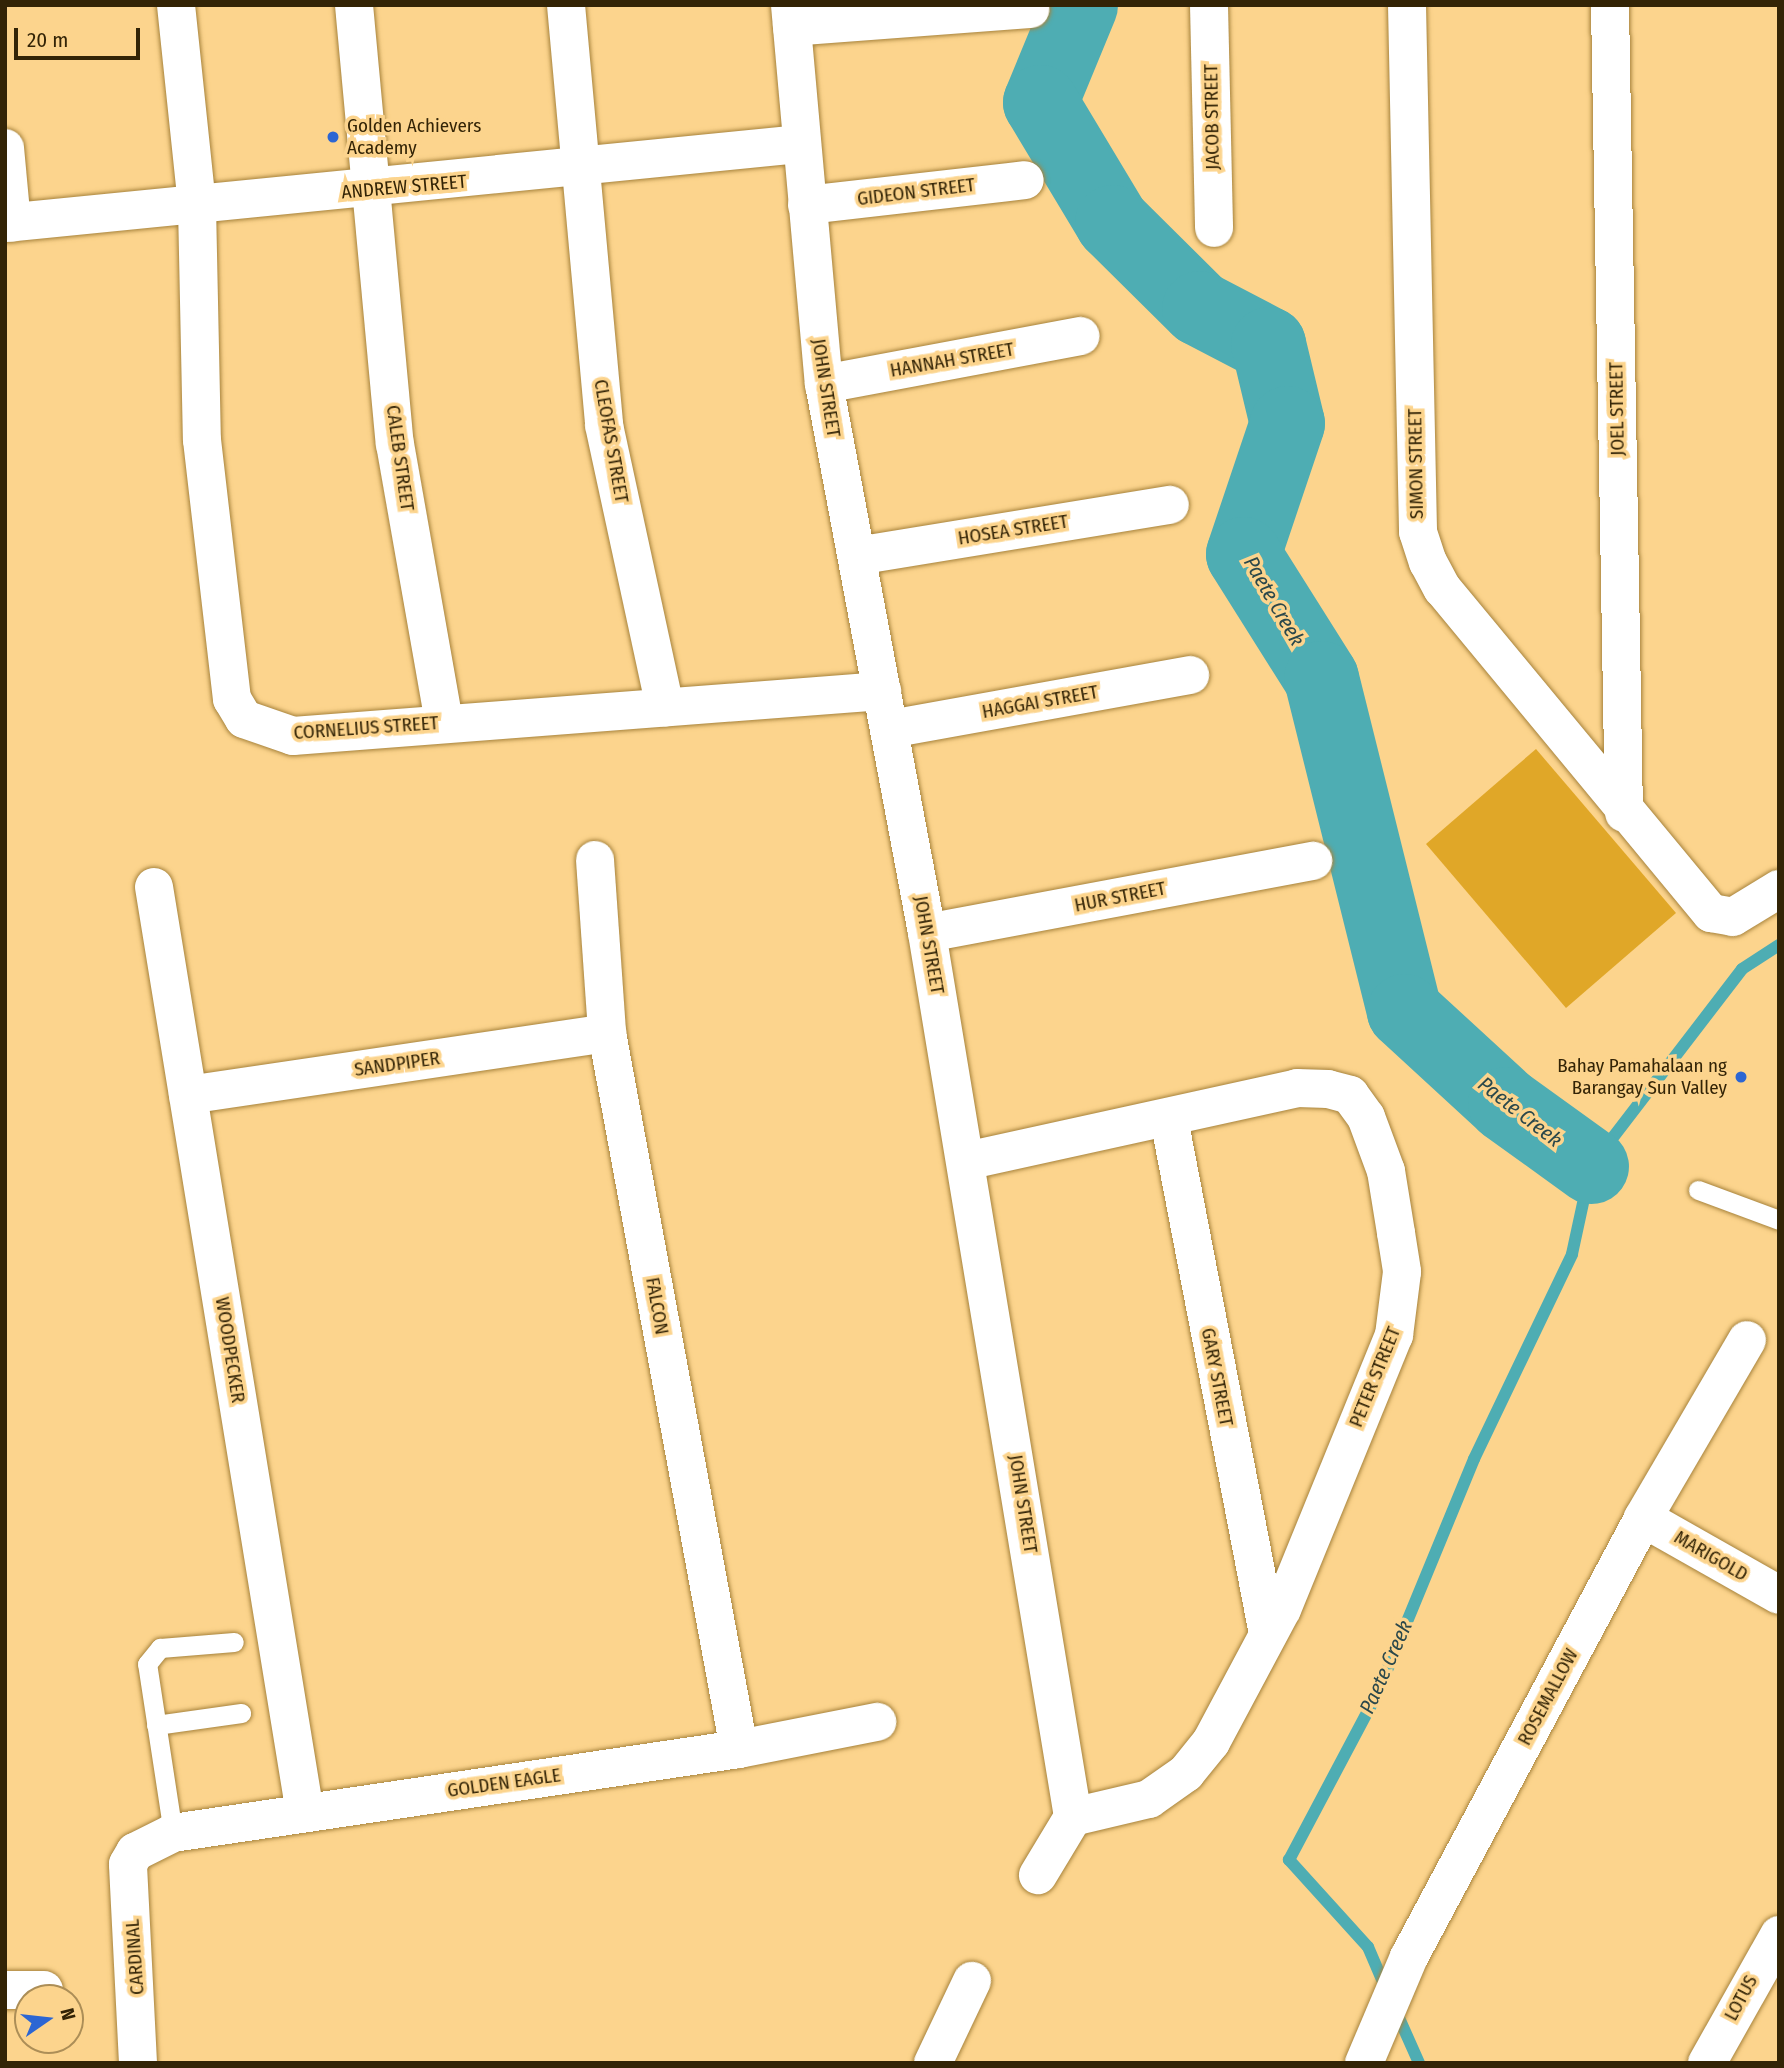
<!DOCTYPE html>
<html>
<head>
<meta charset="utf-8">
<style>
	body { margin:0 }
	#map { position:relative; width:1784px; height:2068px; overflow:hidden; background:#fcd48d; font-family:"Fira Sans Condensed",sans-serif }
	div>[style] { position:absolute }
	.green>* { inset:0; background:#e0a728 }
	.stream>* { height:12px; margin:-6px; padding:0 6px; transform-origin:6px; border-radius:6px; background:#4eadb3 }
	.river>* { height:75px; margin:-37.5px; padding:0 37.5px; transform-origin:37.5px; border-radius:37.5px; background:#4eadb3 }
	.roads { filter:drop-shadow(0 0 2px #a7833c) drop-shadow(0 0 2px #a7833c) }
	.service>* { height:19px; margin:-9.5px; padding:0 9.5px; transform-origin:9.5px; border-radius:9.5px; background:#fff }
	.minor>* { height:38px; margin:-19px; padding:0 19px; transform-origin:19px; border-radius:19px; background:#fff }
	.dots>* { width:19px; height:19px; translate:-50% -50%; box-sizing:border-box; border:4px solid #fcd48d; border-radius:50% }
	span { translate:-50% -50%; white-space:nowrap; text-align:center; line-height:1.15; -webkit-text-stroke:7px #fcd48d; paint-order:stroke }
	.street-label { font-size:19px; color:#332406 }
	.poi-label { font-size:19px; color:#332406 }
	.left { translate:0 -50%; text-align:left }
	.right { translate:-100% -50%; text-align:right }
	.water-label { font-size:21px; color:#2b484b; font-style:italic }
	.frame { position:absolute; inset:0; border:7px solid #332406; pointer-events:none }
	.north { position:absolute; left:14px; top:1984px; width:70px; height:70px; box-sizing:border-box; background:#fcd48d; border:2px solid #ac8e57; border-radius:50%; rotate:76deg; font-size:19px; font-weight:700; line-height:28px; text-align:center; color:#332406 }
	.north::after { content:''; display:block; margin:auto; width:24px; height:32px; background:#2c66d3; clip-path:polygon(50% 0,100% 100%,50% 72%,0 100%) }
	.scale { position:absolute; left:14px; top:28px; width:126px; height:32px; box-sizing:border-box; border:4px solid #332406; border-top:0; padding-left:9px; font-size:21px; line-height:24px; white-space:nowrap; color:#332406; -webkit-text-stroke:5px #fcd48d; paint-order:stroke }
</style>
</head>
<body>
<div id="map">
	<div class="green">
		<div style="clip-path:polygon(1536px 749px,1676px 913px,1566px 1008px,1426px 844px)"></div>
	</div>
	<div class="stream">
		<div style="left:1386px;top:1989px;width:46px;rotate:-113.2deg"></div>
		<div style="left:1368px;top:1947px;width:118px;rotate:-132.2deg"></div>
		<div style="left:1289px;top:1860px;width:190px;rotate:-62.1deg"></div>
		<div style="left:1378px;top:1692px;width:252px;rotate:-67.6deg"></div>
		<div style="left:1474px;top:1459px;width:227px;rotate:-64.4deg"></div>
		<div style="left:1572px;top:1254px;width:90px;rotate:-77.8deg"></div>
		<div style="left:1591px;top:1166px;width:248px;rotate:-52.5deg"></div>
		<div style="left:1742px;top:969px;width:44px;rotate:-33deg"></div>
		<div style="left:1395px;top:2009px;width:59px;rotate:66deg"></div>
	</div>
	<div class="river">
		<div style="left:1080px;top:5px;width:105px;rotate:112.4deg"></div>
		<div style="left:1040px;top:102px;width:140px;rotate:59deg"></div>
		<div style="left:1112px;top:222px;width:122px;rotate:44.7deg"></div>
		<div style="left:1199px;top:308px;width:78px;rotate:27.6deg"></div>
		<div style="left:1268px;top:344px;width:81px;rotate:76.5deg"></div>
		<div style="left:1287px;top:423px;width:138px;rotate:108.6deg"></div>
		<div style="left:1243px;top:554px;width:146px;rotate:57.8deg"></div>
		<div style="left:1321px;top:678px;width:343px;rotate:76deg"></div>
		<div style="left:1404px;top:1011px;width:137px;rotate:42.6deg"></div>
		<div style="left:1505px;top:1104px;width:106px;rotate:35.8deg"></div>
	</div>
	<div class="roads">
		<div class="service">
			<div style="left:1698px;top:1190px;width:86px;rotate:20.3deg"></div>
			<div style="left:156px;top:1725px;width:86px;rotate:-8deg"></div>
			<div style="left:173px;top:1833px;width:171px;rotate:-98.7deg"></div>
			<div style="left:147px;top:1664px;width:21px;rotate:-51deg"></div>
			<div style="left:160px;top:1648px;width:74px;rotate:-4.6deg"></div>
		</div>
		<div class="minor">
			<div style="left:176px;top:5px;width:202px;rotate:84deg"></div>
			<div style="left:197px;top:206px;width:234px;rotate:88.8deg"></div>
			<div style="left:202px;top:440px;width:261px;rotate:83.4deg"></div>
			<div style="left:232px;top:699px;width:23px;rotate:59deg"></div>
			<div style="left:244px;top:719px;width:52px;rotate:19.1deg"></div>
			<div style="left:293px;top:736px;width:591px;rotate:-4.37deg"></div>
			<div style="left:354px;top:5px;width:441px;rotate:84.7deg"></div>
			<div style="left:395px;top:444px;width:283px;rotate:80deg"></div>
			<div style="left:566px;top:5px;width:422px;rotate:84.8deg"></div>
			<div style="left:604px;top:425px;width:289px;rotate:77.8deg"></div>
			<div style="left:790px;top:5px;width:381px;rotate:84.9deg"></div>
			<div style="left:824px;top:384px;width:559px;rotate:79.37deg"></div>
			<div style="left:927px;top:933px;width:896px;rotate:80.62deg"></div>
			<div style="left:1073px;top:1817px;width:68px;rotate:121.1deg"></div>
			<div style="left:1209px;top:5px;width:223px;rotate:88.7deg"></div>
			<div style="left:1407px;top:5px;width:527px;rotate:88.8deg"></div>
			<div style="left:1418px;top:532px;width:32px;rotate:72deg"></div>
			<div style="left:1428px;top:562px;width:30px;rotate:62deg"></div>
			<div style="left:1442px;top:588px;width:422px;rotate:50.4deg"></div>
			<div style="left:1711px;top:913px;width:22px;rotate:10deg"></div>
			<div style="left:1733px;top:917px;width:54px;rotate:-31.3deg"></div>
			<div style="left:1610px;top:5px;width:808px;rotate:89.01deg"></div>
			<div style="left:792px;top:27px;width:239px;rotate:-4.3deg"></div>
			<div style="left:5px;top:148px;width:75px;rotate:84.7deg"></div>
			<div style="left:807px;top:205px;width:219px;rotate:-6.5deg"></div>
			<div style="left:5px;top:223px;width:800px;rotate:-5.67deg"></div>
			<div style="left:824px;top:384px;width:261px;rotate:-10.6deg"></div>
			<div style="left:857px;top:556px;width:317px;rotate:-9.3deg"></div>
			<div style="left:890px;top:729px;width:305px;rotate:-10.2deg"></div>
			<div style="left:595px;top:860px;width:173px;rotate:86deg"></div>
			<div style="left:607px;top:1033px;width:728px;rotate:79.55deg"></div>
			<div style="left:154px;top:887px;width:938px;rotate:80.74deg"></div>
			<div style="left:927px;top:933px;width:393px;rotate:-10.6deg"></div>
			<div style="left:188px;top:1095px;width:424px;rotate:-8.4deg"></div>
			<div style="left:1169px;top:1119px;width:524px;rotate:79.12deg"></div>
			<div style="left:966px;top:1161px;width:339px;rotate:-12.4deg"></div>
			<div style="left:1297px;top:1088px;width:31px;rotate:2deg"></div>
			<div style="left:1328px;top:1089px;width:23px;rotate:15deg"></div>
			<div style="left:1350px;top:1095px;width:27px;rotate:54deg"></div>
			<div style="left:1366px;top:1117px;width:58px;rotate:69.7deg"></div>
			<div style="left:1386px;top:1171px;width:63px;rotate:80.8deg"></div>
			<div style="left:1396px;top:1233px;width:39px;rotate:81deg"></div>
			<div style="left:1402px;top:1272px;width:64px;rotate:97.2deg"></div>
			<div style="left:1394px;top:1335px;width:296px;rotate:112.2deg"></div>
			<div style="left:1282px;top:1609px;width:151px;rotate:118.1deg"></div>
			<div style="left:1211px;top:1742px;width:40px;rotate:129deg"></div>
			<div style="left:1186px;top:1773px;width:45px;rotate:144.9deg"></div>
			<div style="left:1149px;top:1799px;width:78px;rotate:166.7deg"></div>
			<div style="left:1643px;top:1518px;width:156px;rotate:29.5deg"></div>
			<div style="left:5px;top:1990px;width:39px"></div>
			<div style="left:138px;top:2063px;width:199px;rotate:-92.9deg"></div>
			<div style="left:128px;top:1864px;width:14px;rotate:-60deg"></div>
			<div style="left:135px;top:1852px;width:42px;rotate:-26.6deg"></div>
			<div style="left:173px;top:1833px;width:572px;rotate:-8.44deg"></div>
			<div style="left:739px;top:1749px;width:141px;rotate:-11.1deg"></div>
			<div style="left:933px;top:2063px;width:91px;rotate:-64.6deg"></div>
			<div style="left:1364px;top:2063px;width:115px;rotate:-67deg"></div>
			<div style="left:1409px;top:1957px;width:497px;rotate:-61.9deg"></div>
			<div style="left:1643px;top:1518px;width:206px;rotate:-59.7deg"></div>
			<div style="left:1707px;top:2063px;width:147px;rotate:-60.6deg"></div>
		</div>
	</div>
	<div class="dots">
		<div style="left:333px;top:137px;background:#2c66d3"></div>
		<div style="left:1741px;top:1077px;background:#2c66d3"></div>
	</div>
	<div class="street-label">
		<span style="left:1212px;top:117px;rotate:-91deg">JACOB STREET</span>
		<span style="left:404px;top:187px;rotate:-5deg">ANDREW STREET</span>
		<span style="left:916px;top:192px;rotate:-7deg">GIDEON STREET</span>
		<span style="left:952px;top:360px;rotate:-10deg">HANNAH STREET</span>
		<span style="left:826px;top:388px;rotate:81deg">JOHN STREET</span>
		<span style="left:1617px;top:409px;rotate:-91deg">JOEL STREET</span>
		<span style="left:611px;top:441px;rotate:80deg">CLEOFAS STREET</span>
		<span style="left:400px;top:458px;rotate:82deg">CALEB STREET</span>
		<span style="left:1416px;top:464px;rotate:-91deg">SIMON STREET</span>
		<span style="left:1013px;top:530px;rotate:-9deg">HOSEA STREET</span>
		<span style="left:1040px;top:702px;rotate:-10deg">HAGGAI STREET</span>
		<span style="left:366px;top:728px;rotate:-4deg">CORNELIUS STREET</span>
		<span style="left:1120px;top:897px;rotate:-11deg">HUR STREET</span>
		<span style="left:929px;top:945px;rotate:80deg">JOHN STREET</span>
		<span style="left:397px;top:1064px;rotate:-8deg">SANDPIPER</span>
		<span style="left:657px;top:1306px;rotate:80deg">FALCON</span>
		<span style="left:230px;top:1350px;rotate:81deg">WOODPECKER</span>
		<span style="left:1217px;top:1377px;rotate:79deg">GARY STREET</span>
		<span style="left:1375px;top:1377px;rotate:-68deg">PETER STREET</span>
		<span style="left:1023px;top:1504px;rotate:81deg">JOHN STREET</span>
		<span style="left:1711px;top:1556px;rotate:30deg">MARIGOLD</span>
		<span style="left:1548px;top:1697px;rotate:-62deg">ROSEMALLOW</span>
		<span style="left:504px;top:1783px;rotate:-8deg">GOLDEN EAGLE</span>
		<span style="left:135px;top:1957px;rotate:-94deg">CARDINAL</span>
		<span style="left:1741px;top:1998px;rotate:-62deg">LOTUS</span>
	</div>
	<div class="poi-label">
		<span class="left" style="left:347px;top:137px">Golden Achievers<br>Academy</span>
		<span class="right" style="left:1727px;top:1077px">Bahay Pamahalaan ng<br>Barangay Sun Valley</span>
	</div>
	<div class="water-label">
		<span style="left:1274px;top:601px;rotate:60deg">Paete Creek</span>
		<span style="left:1520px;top:1112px;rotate:38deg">Paete Creek</span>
		<span style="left:1386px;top:1667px;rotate:-66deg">Paete Creek</span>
	</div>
	<div class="frame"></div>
	<div class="north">N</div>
	<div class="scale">20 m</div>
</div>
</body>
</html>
